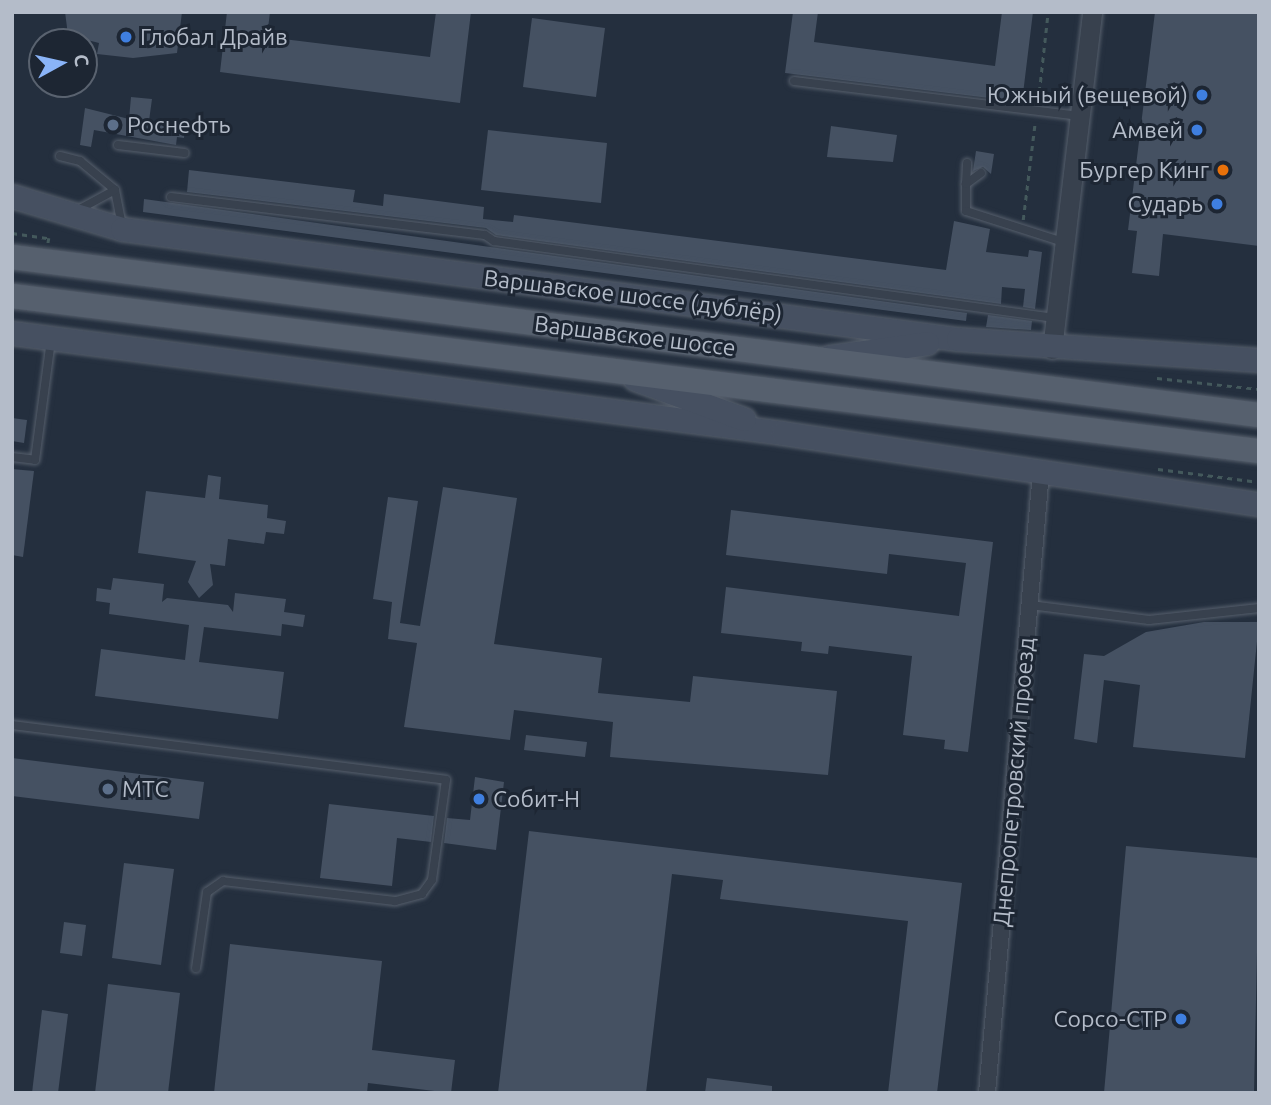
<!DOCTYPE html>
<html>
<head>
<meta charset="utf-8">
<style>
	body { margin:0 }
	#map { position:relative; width:1271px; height:1105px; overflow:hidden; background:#242f3e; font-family:Ubuntu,sans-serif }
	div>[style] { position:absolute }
	.building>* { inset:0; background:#455162 }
	.path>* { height:2.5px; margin-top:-1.25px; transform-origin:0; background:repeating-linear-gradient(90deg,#44595c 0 5px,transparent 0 10px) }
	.roads { filter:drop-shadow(0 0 2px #565f6c) drop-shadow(0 0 2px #565f6c) }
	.service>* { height:8px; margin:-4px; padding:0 4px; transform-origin:4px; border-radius:4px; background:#38414e }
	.minor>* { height:16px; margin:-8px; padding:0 8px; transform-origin:8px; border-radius:8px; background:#38414e }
	.tertiary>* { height:19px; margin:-9.5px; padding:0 9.5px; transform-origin:9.5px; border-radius:9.5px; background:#38414e }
	.secondary>* { height:23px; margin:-11.5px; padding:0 11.5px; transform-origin:11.5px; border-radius:11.5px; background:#465061 }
	.primary>* { height:24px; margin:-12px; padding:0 12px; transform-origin:12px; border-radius:12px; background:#56606e }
	.dots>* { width:19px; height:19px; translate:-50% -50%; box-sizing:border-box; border:4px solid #1d2633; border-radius:50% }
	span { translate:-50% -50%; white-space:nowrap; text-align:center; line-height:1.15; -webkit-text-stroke:6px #1d2633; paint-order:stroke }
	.poi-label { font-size:23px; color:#b4bcc9 }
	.left { translate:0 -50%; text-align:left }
	.right { translate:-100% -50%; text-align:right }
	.street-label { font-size:23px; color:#b4bcc9 }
	.frame { position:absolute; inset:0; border:14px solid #b4bcc9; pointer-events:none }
	.north { position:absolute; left:28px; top:28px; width:70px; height:70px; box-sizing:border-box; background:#1d2633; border:2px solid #59626f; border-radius:50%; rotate:82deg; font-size:19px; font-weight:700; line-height:28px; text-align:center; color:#b4bcc9 }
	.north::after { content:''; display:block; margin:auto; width:24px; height:32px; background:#8ab4f8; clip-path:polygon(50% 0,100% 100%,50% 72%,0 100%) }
</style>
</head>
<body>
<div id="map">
	<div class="building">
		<div style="clip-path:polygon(65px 12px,182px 12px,177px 53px,133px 58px,97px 54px,99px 43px,68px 35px)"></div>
		<div style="clip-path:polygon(227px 12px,270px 12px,267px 37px,430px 57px,436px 12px,471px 12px,460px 103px,220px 72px)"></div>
		<div style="clip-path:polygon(793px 12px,818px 12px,814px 42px,995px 66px,1002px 12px,1033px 12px,1022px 102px,785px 73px)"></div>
		<div style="clip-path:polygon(1155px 12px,1259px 12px,1259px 246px,1163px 234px,1159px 276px,1132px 273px,1137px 231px,1128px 230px)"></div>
		<div style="clip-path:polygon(532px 18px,605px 28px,596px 97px,523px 87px)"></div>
		<div style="clip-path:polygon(131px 97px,152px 99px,149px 121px,185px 126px,184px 138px,177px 137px,176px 145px,94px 130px,91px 147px,80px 145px,85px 108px,129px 119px)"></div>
		<div style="clip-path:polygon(831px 126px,897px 135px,893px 162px,827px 157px)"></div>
		<div style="clip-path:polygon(488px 130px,607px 143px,601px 203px,481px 190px)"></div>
		<div style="clip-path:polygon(976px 151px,994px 154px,991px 174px,983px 167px,973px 171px)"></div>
		<div style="clip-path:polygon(189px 170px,355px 190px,353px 202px,383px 206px,384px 194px,484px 207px,483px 219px,513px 222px,514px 215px,946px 270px,954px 221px,968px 224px,990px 229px,986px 252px,1028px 257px,1029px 250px,1042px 252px,1035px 309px,1023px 307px,1025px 289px,1002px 287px,1001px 304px,496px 235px,486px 228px,187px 192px)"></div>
		<div style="clip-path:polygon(144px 199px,967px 313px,966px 321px,143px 212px)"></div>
		<div style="clip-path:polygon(988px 315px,1032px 321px,1031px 330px,986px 327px)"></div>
		<div style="clip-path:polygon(12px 418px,27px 420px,24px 443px,12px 441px)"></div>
		<div style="clip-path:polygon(12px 469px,34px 471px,23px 557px,12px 555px)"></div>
		<div style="clip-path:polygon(208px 475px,221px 477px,219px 499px,268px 505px,267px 518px,286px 521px,284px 534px,266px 532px,264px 544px,228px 539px,225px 566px,210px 564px,213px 585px,199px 598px,188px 582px,196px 561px,138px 553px,146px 491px,205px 498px)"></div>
		<div style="clip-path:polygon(443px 487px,517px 498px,494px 644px,602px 658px,598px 693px,690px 702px,693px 676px,837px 691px,828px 775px,610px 757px,613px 722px,514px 710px,510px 740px,404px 727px,417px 643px,388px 639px,392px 602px,373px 599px,388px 497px,418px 501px,400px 623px,420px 626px)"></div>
		<div style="clip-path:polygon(731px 510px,993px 542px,968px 752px,944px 749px,945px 740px,903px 735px,912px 656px,829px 646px,828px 654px,801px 651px,802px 642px,721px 633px,726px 587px,959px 616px,966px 563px,889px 554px,887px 574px,726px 555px)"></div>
		<div style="clip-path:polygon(113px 578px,164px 584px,162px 602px,167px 598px,228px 605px,233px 612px,235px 593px,286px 599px,284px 612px,305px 615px,303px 627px,282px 624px,281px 636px,204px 627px,199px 662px,284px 672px,278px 719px,95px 696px,101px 649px,185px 660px,189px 625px,109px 614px,110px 603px,96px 601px,97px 588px,111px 590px)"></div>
		<div style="clip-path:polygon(1204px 622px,1259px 622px,1245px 758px,1133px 747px,1140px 685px,1104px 680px,1097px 743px,1074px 739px,1084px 654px,1104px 656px,1146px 632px)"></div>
		<div style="clip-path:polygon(526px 735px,587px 742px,585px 757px,524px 750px)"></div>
		<div style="clip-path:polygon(12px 758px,204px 782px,199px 819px,12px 796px)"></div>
		<div style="clip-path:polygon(475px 777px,504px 782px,496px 850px,444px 843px,447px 818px,470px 820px)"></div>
		<div style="clip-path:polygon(329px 804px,434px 816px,431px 842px,397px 838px,392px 886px,320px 878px)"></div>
		<div style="clip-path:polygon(529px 831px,962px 883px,937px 1093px,888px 1093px,908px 921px,720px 899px,723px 880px,672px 874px,646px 1093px,498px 1093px)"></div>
		<div style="clip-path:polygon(1126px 846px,1259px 858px,1254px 1093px,1104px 1093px)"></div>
		<div style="clip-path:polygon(124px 863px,174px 869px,161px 965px,112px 958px)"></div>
		<div style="clip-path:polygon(64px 922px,86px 925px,82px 956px,60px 953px)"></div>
		<div style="clip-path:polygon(230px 944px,382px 961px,372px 1050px,455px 1060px,451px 1093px,368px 1083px,367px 1093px,214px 1093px)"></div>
		<div style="clip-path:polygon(108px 984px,180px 993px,168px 1093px,95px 1093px)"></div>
		<div style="clip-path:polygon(42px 1010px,68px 1014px,58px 1093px,32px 1093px)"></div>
		<div style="clip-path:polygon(707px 1078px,772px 1086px,772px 1093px,705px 1093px)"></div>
	</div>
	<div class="path">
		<div style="left:1038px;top:102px;width:91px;rotate:-83.7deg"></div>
		<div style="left:1023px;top:220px;width:99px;rotate:-83deg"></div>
		<div style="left:12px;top:233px;width:37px;rotate:8deg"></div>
		<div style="left:49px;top:238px;width:6px;rotate:99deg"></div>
		<div style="left:1157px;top:378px;width:103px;rotate:6.2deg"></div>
		<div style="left:1158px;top:469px;width:102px;rotate:7.3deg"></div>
	</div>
	<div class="roads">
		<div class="service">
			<div style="left:794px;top:81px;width:286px;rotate:7deg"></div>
			<div style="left:118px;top:145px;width:67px;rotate:6.8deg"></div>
			<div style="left:60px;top:156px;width:21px;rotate:14deg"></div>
			<div style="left:80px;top:161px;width:45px;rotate:39.6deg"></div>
			<div style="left:115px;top:190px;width:37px;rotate:79deg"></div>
			<div style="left:981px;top:173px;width:19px;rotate:144deg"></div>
			<div style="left:966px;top:184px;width:27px;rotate:90deg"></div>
			<div style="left:966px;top:211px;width:102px;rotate:17.7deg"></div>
			<div style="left:966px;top:184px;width:21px;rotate:-87deg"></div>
			<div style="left:171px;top:197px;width:316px;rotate:6.9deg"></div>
			<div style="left:485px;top:235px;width:11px;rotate:34deg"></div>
			<div style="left:494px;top:241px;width:566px;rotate:7.82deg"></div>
			<div style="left:78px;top:210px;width:42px;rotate:-28.4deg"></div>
			<div style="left:12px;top:457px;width:23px;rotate:7deg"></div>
			<div style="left:35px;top:460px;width:121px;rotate:-82.4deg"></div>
			<div style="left:1030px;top:605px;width:120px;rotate:7.2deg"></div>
			<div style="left:1149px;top:620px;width:111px;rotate:-6.2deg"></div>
			<div style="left:12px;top:725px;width:437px;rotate:7.2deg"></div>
			<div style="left:446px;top:780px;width:101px;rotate:98deg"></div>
			<div style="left:432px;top:880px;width:17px;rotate:126deg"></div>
			<div style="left:422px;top:894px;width:28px;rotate:165deg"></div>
			<div style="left:395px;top:901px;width:173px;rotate:-173.4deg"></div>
			<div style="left:223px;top:881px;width:19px;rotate:145deg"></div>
			<div style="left:207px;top:892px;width:77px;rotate:98.2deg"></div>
		</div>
		<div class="minor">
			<div style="left:987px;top:1093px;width:623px;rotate:-85.03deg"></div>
		</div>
		<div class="tertiary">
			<div style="left:1052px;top:349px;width:339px;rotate:-83.2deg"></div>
		</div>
		<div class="secondary">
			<div style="left:12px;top:196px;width:115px;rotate:16.7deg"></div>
			<div style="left:122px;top:229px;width:843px;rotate:7.5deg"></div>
			<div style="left:958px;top:339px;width:302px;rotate:4deg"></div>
			<div style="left:12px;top:333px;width:777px;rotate:7.39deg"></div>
			<div style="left:783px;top:433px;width:481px;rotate:8.5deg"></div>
			<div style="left:829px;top:357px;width:99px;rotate:-8.1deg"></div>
			<div style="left:635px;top:379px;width:116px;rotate:20.2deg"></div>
		</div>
		<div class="primary">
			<div style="left:12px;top:257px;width:1257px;rotate:7.22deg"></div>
			<div style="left:12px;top:296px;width:1257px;rotate:7.09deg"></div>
		</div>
	</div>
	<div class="dots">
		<div style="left:126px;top:37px;background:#3f7fe0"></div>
		<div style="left:1202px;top:95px;background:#3f7fe0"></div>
		<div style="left:113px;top:125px;background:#5c6f8a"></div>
		<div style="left:1197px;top:130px;background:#3f7fe0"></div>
		<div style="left:1223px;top:170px;background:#e8710a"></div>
		<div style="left:1217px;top:204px;background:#3f7fe0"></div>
		<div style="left:108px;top:789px;background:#5c6f8a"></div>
		<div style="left:479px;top:799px;background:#3f7fe0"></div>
		<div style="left:1181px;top:1019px;background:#3f7fe0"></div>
	</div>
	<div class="poi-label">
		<span class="left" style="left:140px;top:37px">Глобал Драйв</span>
		<span class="right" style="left:1188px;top:95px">Южный (вещевой)</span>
		<span class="left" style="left:127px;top:125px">Роснефть</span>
		<span class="right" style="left:1183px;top:130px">Амвей</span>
		<span class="right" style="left:1209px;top:170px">Бургер Кинг</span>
		<span class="right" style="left:1203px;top:204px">Сударь</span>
		<span class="left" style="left:122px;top:789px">МТС</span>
		<span class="left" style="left:493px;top:799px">Собит-Н</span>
		<span class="right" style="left:1167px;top:1019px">Сорсо-СТР</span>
	</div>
	<div class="street-label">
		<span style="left:633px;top:296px;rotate:7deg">Варшавское шоссе (дублёр)</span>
		<span style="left:635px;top:336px;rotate:7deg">Варшавское шоссе</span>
		<span style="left:1014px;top:782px;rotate:-85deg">Днепропетровский проезд</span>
	</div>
	<div class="frame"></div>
	<div class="north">С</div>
</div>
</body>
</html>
